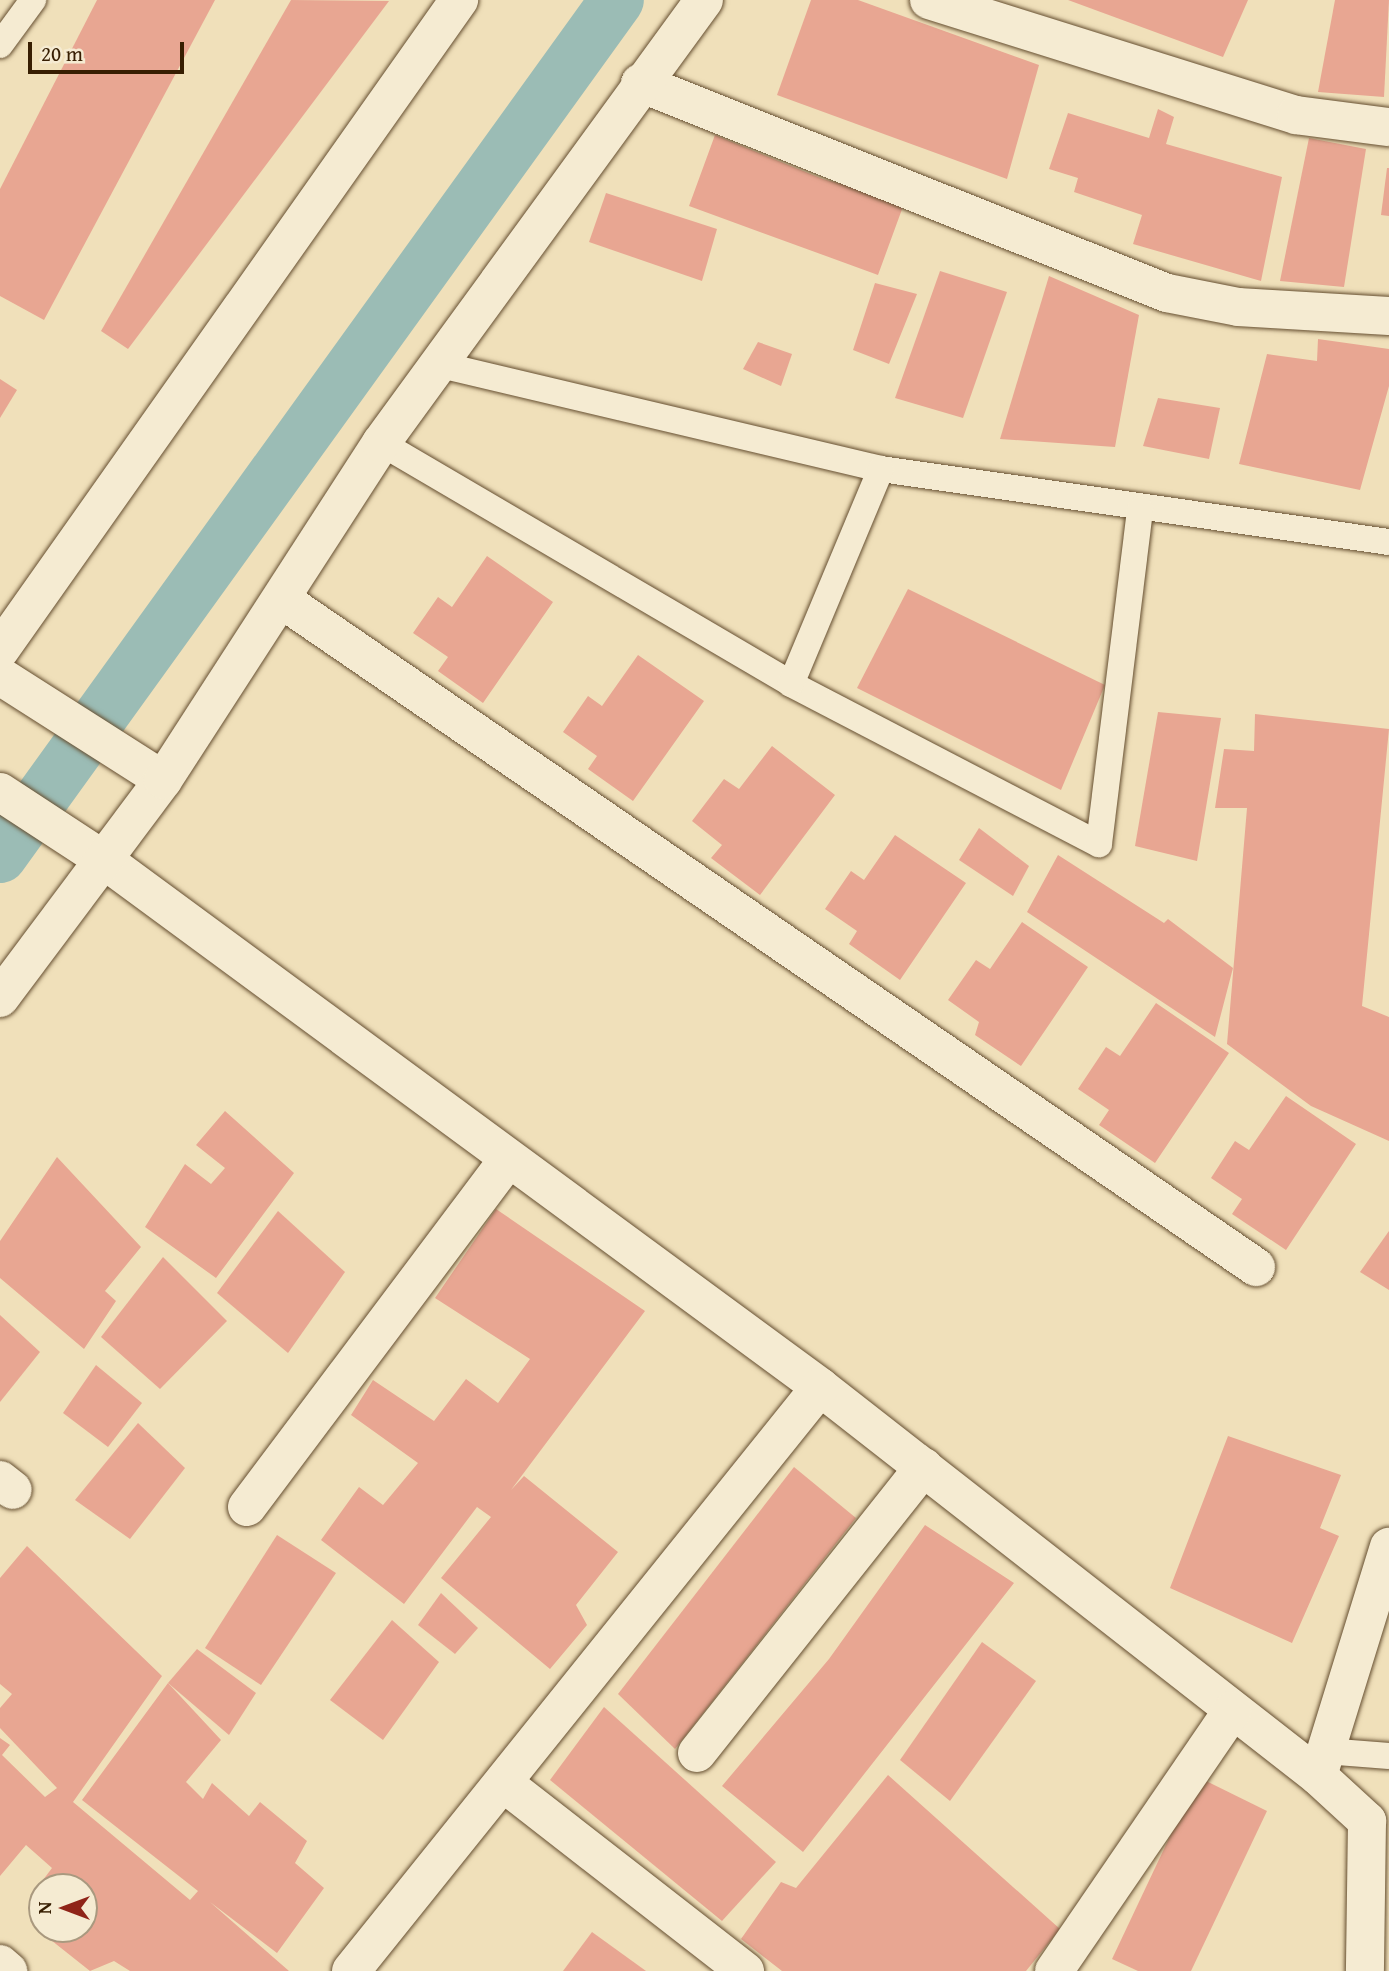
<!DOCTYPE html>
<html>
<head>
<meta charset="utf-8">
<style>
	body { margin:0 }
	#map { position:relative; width:1389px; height:1971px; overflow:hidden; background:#f0e0ba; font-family:"Gentium Book Plus",serif }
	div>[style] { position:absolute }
	.canal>* { height:54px; margin:-27px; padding:0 27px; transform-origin:27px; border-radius:27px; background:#9bbcb5 }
	.building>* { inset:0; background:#e8a692 }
	.roads { filter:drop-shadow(0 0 2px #654e30) drop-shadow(0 0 2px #654e30) }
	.service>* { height:26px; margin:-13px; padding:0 13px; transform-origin:13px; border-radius:13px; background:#f5ebd2 }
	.minor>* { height:38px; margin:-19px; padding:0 19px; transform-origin:19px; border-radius:19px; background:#f5ebd2 }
	.tertiary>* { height:38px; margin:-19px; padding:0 19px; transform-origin:19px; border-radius:19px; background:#f5ebd2 }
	span { translate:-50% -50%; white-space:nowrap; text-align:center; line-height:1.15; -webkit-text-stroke:7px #f5ebd2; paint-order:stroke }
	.north { position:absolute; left:28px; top:1873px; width:70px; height:70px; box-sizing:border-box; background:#f5ebd2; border:2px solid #a9997f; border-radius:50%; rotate:270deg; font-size:19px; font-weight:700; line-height:28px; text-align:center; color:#371e02 }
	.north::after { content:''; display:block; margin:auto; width:24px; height:32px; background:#8f2418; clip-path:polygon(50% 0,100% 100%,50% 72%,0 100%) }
	.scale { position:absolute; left:28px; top:42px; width:156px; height:32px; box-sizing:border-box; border:4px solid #371e02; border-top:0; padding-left:9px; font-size:21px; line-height:24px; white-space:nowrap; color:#371e02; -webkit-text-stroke:5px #f5ebd2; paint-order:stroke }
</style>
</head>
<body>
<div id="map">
	<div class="canal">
		<div style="left:0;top:856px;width:1055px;rotate:-54.22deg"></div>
	</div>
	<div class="building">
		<div style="clip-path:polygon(97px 0,215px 0,44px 320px,0 296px,0 189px)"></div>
		<div style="clip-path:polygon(291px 0,389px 1px,128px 349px,101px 331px)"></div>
		<div style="clip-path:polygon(811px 0,858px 0,1039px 65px,1007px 179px,777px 95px)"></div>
		<div style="clip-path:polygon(1068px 0,1248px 0,1223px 57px)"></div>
		<div style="clip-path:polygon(1335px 0,1389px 0,1384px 97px,1318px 92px)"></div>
		<div style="clip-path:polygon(1158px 109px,1174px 117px,1166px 144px,1282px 177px,1261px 281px,1133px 244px,1142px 215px,1074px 192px,1078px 178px,1049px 169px,1068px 113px,1149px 138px)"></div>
		<div style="clip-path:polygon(715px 135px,823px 179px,905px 201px,878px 275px,689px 206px)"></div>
		<div style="clip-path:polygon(1309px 138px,1366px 149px,1344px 287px,1280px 281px)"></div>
		<div style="clip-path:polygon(1387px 168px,1389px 168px,1389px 216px,1381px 215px)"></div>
		<div style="clip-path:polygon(606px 193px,717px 229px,702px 281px,589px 242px)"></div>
		<div style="clip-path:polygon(940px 271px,1007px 292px,963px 418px,895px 398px)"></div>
		<div style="clip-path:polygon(1049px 276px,1139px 315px,1115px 447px,1000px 439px)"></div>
		<div style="clip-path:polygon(875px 283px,917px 294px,889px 364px,853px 350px)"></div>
		<div style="clip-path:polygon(1318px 339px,1389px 349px,1389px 386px,1360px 490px,1239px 464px,1267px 354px,1317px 361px)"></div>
		<div style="clip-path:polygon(758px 342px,792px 354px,781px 386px,743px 369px)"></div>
		<div style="clip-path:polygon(0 379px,17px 390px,0 418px)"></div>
		<div style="clip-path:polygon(1158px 398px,1220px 408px,1209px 459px,1143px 446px)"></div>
		<div style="clip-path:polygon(487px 556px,553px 602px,483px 703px,438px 671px,448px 657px,413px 633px,438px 597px,452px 607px)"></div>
		<div style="clip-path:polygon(908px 589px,1105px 685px,1061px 790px,857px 688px)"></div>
		<div style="clip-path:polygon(638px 655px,704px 701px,633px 801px,588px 769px,597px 756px,563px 732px,588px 696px,602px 706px)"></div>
		<div style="clip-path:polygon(1158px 712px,1221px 718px,1197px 861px,1135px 846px)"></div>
		<div style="clip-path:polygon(1255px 714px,1389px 729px,1362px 1006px,1389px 1017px,1389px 1141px,1311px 1106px,1227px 1044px,1247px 808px,1215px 808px,1224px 749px,1254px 751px)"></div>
		<div style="clip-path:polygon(772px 746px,835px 795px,760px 895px,711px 858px,722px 845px,692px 821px,724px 779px,739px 789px)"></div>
		<div style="clip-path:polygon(979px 828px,1029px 866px,1013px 896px,959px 860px)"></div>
		<div style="clip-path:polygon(895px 835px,966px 883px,900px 980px,849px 944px,857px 931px,825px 909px,851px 871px,864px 880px)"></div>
		<div style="clip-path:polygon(1058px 855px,1164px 923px,1168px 919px,1233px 968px,1215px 1037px,1027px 912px)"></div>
		<div style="clip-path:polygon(1022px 922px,1088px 967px,1021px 1066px,975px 1035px,979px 1022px,948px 1000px,976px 960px,990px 969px)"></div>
		<div style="clip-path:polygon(1156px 1003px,1229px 1053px,1155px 1163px,1099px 1125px,1109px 1110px,1078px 1089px,1106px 1047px,1120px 1056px)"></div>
		<div style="clip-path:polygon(1286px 1096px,1356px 1144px,1286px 1250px,1232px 1214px,1242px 1199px,1211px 1178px,1235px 1141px,1249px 1150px)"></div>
		<div style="clip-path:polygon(225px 1111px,294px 1173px,216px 1278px,145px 1227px,185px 1164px,211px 1184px,225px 1168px,196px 1145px)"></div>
		<div style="clip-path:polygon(57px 1157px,141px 1247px,105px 1291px,116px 1301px,84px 1349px,0 1278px,0 1241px)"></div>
		<div style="clip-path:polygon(496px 1209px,645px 1311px,511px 1490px,524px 1476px,618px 1552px,576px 1605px,587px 1625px,550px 1669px,441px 1578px,491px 1517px,477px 1507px,404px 1604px,321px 1540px,359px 1487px,383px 1505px,418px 1463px,351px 1415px,373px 1380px,434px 1421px,466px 1379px,498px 1403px,530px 1359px,435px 1298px)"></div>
		<div style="clip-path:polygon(278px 1211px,345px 1272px,288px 1353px,217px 1293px)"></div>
		<div style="clip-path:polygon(1389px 1231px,1389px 1290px,1360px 1272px)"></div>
		<div style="clip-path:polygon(163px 1257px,227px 1321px,160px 1389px,101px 1337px)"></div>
		<div style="clip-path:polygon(0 1315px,40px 1352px,0 1402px)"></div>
		<div style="clip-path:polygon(96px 1365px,142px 1403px,108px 1447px,63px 1413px)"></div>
		<div style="clip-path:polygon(138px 1423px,185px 1468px,130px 1539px,75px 1500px)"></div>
		<div style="clip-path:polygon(1228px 1436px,1341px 1475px,1320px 1528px,1339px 1536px,1292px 1643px,1170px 1588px)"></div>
		<div style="clip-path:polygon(794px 1467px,856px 1518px,675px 1749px,618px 1694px)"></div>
		<div style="clip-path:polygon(925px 1525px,1014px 1583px,803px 1852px,722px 1786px,829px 1659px)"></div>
		<div style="clip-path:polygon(277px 1535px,336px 1573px,261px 1685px,205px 1648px)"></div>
		<div style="clip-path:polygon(27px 1546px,162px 1676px,73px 1802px,190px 1900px,198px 1891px,82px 1800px,168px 1683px,221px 1740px,186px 1782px,203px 1799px,212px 1783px,249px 1816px,260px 1802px,307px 1841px,295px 1863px,324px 1888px,277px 1953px,210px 1902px,289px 1971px,130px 1971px,114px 1961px,90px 1971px,32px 1925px,42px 1914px,42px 1929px,84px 1929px,84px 1887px,42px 1887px,42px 1894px,37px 1888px,52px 1868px,26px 1845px,0 1876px,0 1738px,10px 1745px,2px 1755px,45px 1797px,57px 1788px,0 1728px,0 1708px,12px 1694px,0 1684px,0 1578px)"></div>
		<div style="clip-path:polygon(441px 1593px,478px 1628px,455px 1654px,418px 1625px)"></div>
		<div style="clip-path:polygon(392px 1620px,439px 1662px,383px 1740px,330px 1700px)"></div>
		<div style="clip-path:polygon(982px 1642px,1036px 1681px,950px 1801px,900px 1760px)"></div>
		<div style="clip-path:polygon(197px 1649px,256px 1693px,229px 1735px,168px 1683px)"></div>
		<div style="clip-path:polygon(604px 1707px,776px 1862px,722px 1921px,550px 1780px)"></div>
		<div style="clip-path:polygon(888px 1775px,1060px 1929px,1026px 1971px,782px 1971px,741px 1939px,781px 1882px,796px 1888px)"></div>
		<div style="clip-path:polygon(1198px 1777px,1267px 1811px,1191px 1971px,1138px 1971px,1112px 1959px)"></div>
		<div style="clip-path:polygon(592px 1932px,646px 1971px,563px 1971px)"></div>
	</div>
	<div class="roads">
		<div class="service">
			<div style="left:0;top:45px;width:56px;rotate:-53.7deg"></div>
			<div style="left:441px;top:365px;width:452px;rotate:13.3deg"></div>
			<div style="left:881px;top:469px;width:513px;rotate:8.18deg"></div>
			<div style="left:381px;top:443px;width:476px;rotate:30.4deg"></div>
			<div style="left:791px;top:684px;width:347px;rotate:27.5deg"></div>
			<div style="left:1099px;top:844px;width:337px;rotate:-83deg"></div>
			<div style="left:791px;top:684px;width:233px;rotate:-67.3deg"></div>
			<div style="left:1325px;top:1751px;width:64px;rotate:4.5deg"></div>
		</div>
		<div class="minor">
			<div style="left:929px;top:0;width:385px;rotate:17.4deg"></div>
			<div style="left:1296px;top:115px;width:94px;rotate:7.4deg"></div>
			<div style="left:640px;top:83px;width:567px;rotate:21.73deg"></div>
			<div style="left:1167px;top:293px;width:72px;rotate:11.2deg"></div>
			<div style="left:1238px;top:307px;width:151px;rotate:3.4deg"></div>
			<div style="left:281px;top:599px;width:1182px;rotate:34.42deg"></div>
			<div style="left:0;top:676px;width:193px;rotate:32.5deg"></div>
			<div style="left:0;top:792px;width:124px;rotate:33.2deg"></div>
			<div style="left:104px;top:860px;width:889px;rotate:36.35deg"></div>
			<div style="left:820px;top:1387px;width:632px;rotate:37.99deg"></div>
			<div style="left:1318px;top:1776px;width:67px;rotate:42.6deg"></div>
			<div style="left:1367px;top:1821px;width:150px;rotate:90.8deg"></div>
			<div style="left:0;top:998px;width:272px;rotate:-53.2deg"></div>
			<div style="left:163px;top:780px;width:401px;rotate:-57.1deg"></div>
			<div style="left:381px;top:443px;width:548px;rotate:-53.9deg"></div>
			<div style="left:0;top:1480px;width:16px;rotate:38deg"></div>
			<div style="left:247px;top:1507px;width:435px;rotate:-53.1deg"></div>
			<div style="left:697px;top:1753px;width:365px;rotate:-51.6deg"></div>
			<div style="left:1318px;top:1776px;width:240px;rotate:-72.8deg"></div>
			<div style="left:506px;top:1785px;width:303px;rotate:37.9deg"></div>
			<div style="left:0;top:1964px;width:11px;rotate:41deg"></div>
			<div style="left:351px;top:1971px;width:749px;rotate:-51.23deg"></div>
			<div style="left:1054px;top:1971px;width:316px;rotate:-55.6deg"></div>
		</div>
		<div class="tertiary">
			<div style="left:0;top:650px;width:796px;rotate:-54.77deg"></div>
		</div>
	</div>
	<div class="north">N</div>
	<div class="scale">20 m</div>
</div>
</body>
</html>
